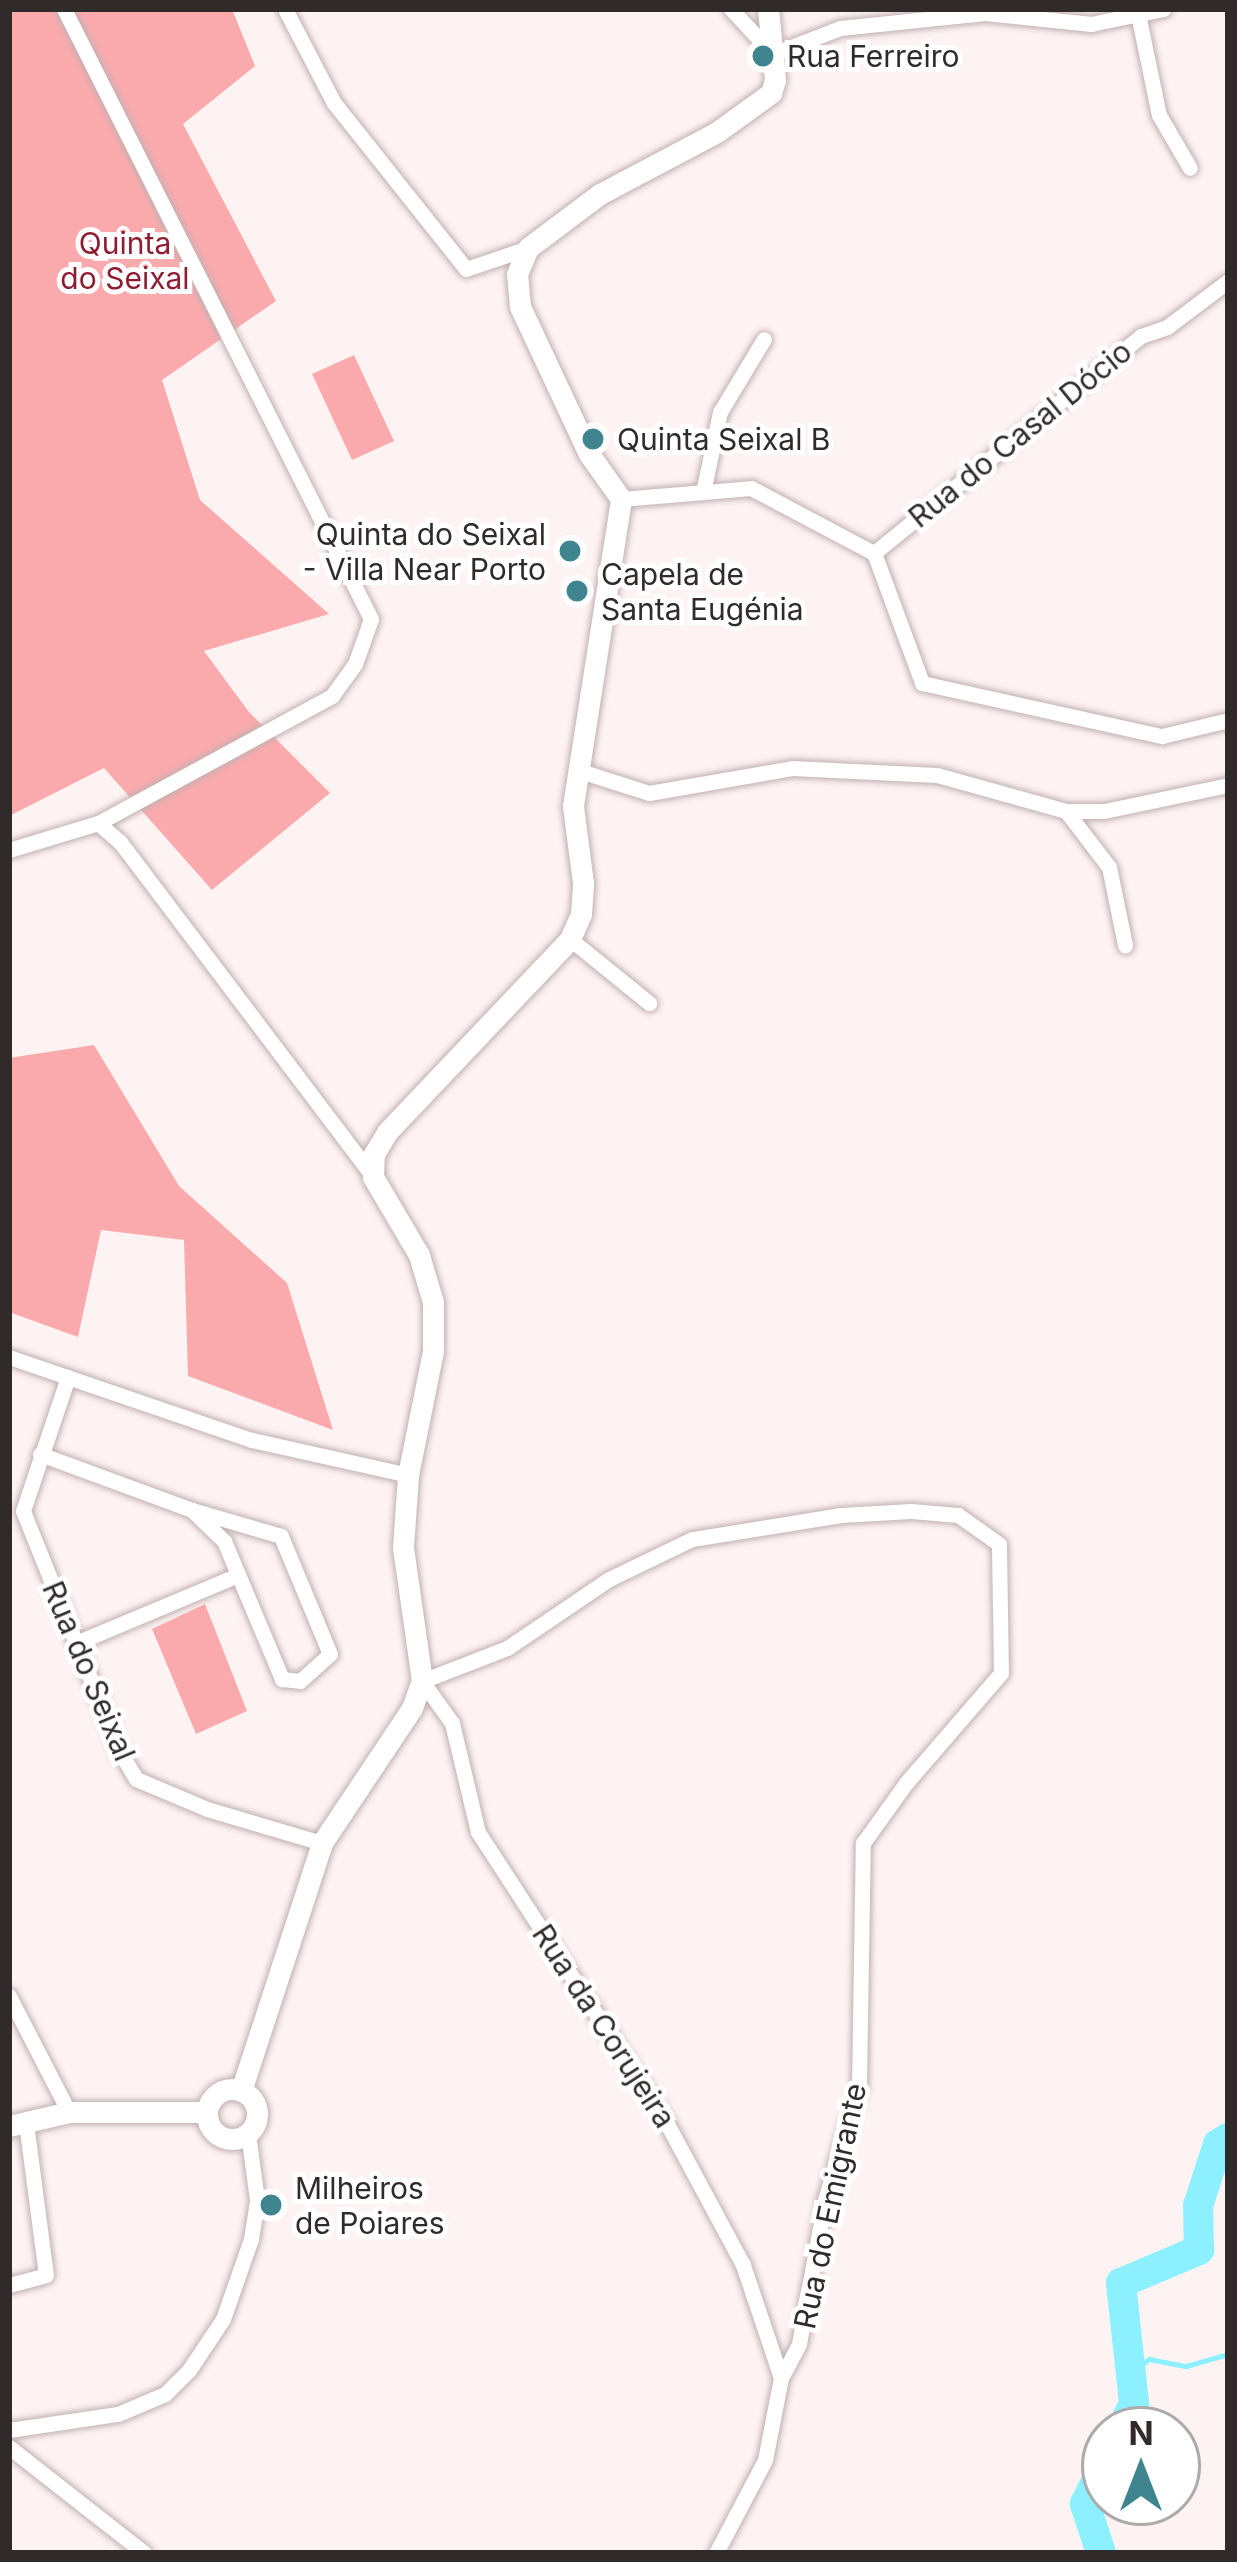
<!DOCTYPE html>
<html>
<head>
<meta charset="utf-8">
<style>
	body { margin:0 }
	#map { position:relative; width:1237px; height:2562px; overflow:hidden; background:#fef3f3; font-family:Inter,sans-serif }
	div>[style] { position:absolute }
	.green>* { inset:0; background:#faaaad }
	.stream>* { height:4.5px; margin:-2.25px; padding:0 2.25px; transform-origin:2.25px; border-radius:2.25px; background:#8df0ff }
	.river>* { height:30px; margin:-15px; padding:0 15px; transform-origin:15px; border-radius:15px; background:#8df0ff }
	.roads { filter:drop-shadow(0 0 3px #c2b1b1) drop-shadow(0 0 3px #c2b1b1) }
	.street>* { height:15px; margin:-7.5px; padding:0 7.5px; transform-origin:7.5px; border-radius:7.5px; background:#fff }
	.secondary>* { height:21px; margin:-10.5px; padding:0 10.5px; transform-origin:10.5px; border-radius:10.5px; background:#fff }
	.secondary>.ring { margin:-10.5px; padding:0; box-sizing:content-box; background:none; border:21px solid #fff; border-radius:50% }
	.dots>* { width:33px; height:33px; translate:-50% -50%; box-sizing:border-box; border:6px solid #fff; border-radius:50% }
	span { translate:-50% -50%; white-space:nowrap; text-align:center; line-height:1.15; -webkit-text-stroke:10px #fff; paint-order:stroke }
	.poi-label { font-size:30px; color:#302a2a }
	.left { translate:0 -50%; text-align:left }
	.right { translate:-100% -50%; text-align:right }
	.park-label { font-size:30px; color:#8f1d32 }
	.street-label { font-size:30px; color:#302a2a }
	.frame { position:absolute; inset:0; border:12px solid #302a2a; pointer-events:none }
	.north { position:absolute; left:1081px; top:2406px; width:120px; height:120px; box-sizing:border-box; background:#fff; border:3px solid #acaaaa; border-radius:50%; rotate:0deg; font-size:33px; font-weight:700; line-height:48px; text-align:center; color:#302a2a }
	.north::after { content:''; display:block; margin:auto; width:42px; height:54px; background:#3f858f; clip-path:polygon(50% 0,100% 100%,50% 72%,0 100%) }
</style>
</head>
<body>
<div id="map">
	<div class="green">
		<div style="clip-path:polygon(9px 9px,232px 9px,255px 66px,183px 124px,276px 301px,162px 380px,200px 500px,329px 614px,204px 651px,249px 712px,330px 793px,212px 890px,104px 768px,9px 816px)"></div>
		<div style="clip-path:polygon(354px 355px,394px 441px,352px 460px,312px 374px)"></div>
		<div style="clip-path:polygon(94px 1045px,179px 1186px,287px 1283px,333px 1430px,188px 1376px,184px 1240px,101px 1230px,78px 1337px,9px 1312px,9px 1058px)"></div>
		<div style="clip-path:polygon(205px 1604px,247px 1711px,196px 1734px,152px 1629px)"></div>
	</div>
	<div class="stream">
		<div style="left:1131px;top:2373px;width:23px;rotate:-38deg"></div>
		<div style="left:1149px;top:2359px;width:38px;rotate:11deg"></div>
		<div style="left:1186px;top:2366px;width:44px;rotate:-15.9deg"></div>
	</div>
	<div class="river">
		<div style="left:1121px;top:2430px;width:30px;rotate:-64deg"></div>
		<div style="left:1134px;top:2403px;width:121px;rotate:-96.2deg"></div>
		<div style="left:1121px;top:2283px;width:85px;rotate:-22.9deg"></div>
		<div style="left:1199px;top:2250px;width:44px;rotate:-91.3deg"></div>
		<div style="left:1198px;top:2206px;width:65px;rotate:-72.1deg"></div>
		<div style="left:1218px;top:2144px;width:12px;rotate:-31deg"></div>
		<div style="left:1101px;top:2553px;width:52px;rotate:-108.1deg"></div>
		<div style="left:1085px;top:2504px;width:46px;rotate:-64deg"></div>
	</div>
	<div class="roads">
		<div class="street">
			<div style="left:64px;top:9px;width:683px;rotate:63.28deg"></div>
			<div style="left:371px;top:619px;width:48px;rotate:109.6deg"></div>
			<div style="left:355px;top:664px;width:39px;rotate:126deg"></div>
			<div style="left:332px;top:696px;width:266px;rotate:151.5deg"></div>
			<div style="left:285px;top:9px;width:106px;rotate:62.5deg"></div>
			<div style="left:334px;top:103px;width:212px;rotate:51.5deg"></div>
			<div style="left:466px;top:269px;width:65px;rotate:-18.7deg"></div>
			<div style="left:731px;top:9px;width:62px;rotate:47deg"></div>
			<div style="left:773px;top:54px;width:72px;rotate:-21.2deg"></div>
			<div style="left:840px;top:28px;width:146px;rotate:-5.9deg"></div>
			<div style="left:985px;top:13px;width:107px;rotate:5.9deg"></div>
			<div style="left:1091px;top:24px;width:74px;rotate:-11.8deg"></div>
			<div style="left:1138px;top:14px;width:103px;rotate:78.3deg"></div>
			<div style="left:1159px;top:115px;width:61px;rotate:59.7deg"></div>
			<div style="left:703px;top:492px;width:82px;rotate:-78deg"></div>
			<div style="left:720px;top:412px;width:85px;rotate:-58.9deg"></div>
			<div style="left:621px;top:499px;width:130px;rotate:-4.8deg"></div>
			<div style="left:751px;top:488px;width:139px;rotate:27.9deg"></div>
			<div style="left:874px;top:553px;width:139px;rotate:69.7deg"></div>
			<div style="left:922px;top:683px;width:246px;rotate:12.5deg"></div>
			<div style="left:1162px;top:736px;width:68px;rotate:-13.6deg"></div>
			<div style="left:874px;top:553px;width:344px;rotate:-39.1deg"></div>
			<div style="left:1141px;top:336px;width:28px;rotate:-19deg"></div>
			<div style="left:1167px;top:327px;width:76px;rotate:-37deg"></div>
			<div style="left:577px;top:770px;width:76px;rotate:17.7deg"></div>
			<div style="left:649px;top:793px;width:145px;rotate:-9.9deg"></div>
			<div style="left:792px;top:768px;width:145px;rotate:2.8deg"></div>
			<div style="left:937px;top:775px;width:134px;rotate:15.6deg"></div>
			<div style="left:1066px;top:811px;width:38px"></div>
			<div style="left:1104px;top:811px;width:127px;rotate:-11.8deg"></div>
			<div style="left:1066px;top:811px;width:71px;rotate:52.5deg"></div>
			<div style="left:1109px;top:867px;width:80px;rotate:78.4deg"></div>
			<div style="left:9px;top:850px;width:93px;rotate:-16.9deg"></div>
			<div style="left:98px;top:823px;width:29px;rotate:41deg"></div>
			<div style="left:120px;top:842px;width:420px;rotate:52.9deg"></div>
			<div style="left:570px;top:939px;width:102px;rotate:39deg"></div>
			<div style="left:9px;top:1357px;width:257px;rotate:18.9deg"></div>
			<div style="left:252px;top:1440px;width:160px;rotate:12.6deg"></div>
			<div style="left:68px;top:1377px;width:141px;rotate:108.6deg"></div>
			<div style="left:23px;top:1511px;width:260px;rotate:68.1deg"></div>
			<div style="left:120px;top:1752px;width:31px;rotate:59deg"></div>
			<div style="left:136px;top:1779px;width:77px;rotate:22.9deg"></div>
			<div style="left:207px;top:1809px;width:120px;rotate:16.5deg"></div>
			<div style="left:40px;top:1454px;width:162px;rotate:20.2deg"></div>
			<div style="left:192px;top:1510px;width:45px;rotate:44.1deg"></div>
			<div style="left:224px;top:1541px;width:150px;rotate:67.2deg"></div>
			<div style="left:282px;top:1679px;width:18px;rotate:6deg"></div>
			<div style="left:300px;top:1681px;width:40px;rotate:-42deg"></div>
			<div style="left:330px;top:1654px;width:128px;rotate:-112.6deg"></div>
			<div style="left:281px;top:1536px;width:93px;rotate:-163.7deg"></div>
			<div style="left:76px;top:1643px;width:176px;rotate:-22.8deg"></div>
			<div style="left:9px;top:1996px;width:131px;rotate:62.7deg"></div>
			<div style="left:9px;top:2285px;width:38px;rotate:-15deg"></div>
			<div style="left:46px;top:2275px;width:152px;rotate:-97.5deg"></div>
			<div style="left:9px;top:2430px;width:110px;rotate:-8.4deg"></div>
			<div style="left:118px;top:2414px;width:51px;rotate:-23.1deg"></div>
			<div style="left:165px;top:2394px;width:34px;rotate:-45deg"></div>
			<div style="left:189px;top:2370px;width:61px;rotate:-56.3deg"></div>
			<div style="left:223px;top:2319px;width:85px;rotate:-70.7deg"></div>
			<div style="left:251px;top:2239px;width:39px;rotate:-81deg"></div>
			<div style="left:257px;top:2200px;width:68px;rotate:-97.7deg"></div>
			<div style="left:9px;top:2447px;width:172px;rotate:38.1deg"></div>
			<div style="left:716px;top:2553px;width:105px;rotate:-62.2deg"></div>
			<div style="left:765px;top:2460px;width:84px;rotate:-79deg"></div>
			<div style="left:781px;top:2378px;width:38px;rotate:-62deg"></div>
			<div style="left:799px;top:2344px;width:146px;rotate:-79.8deg"></div>
			<div style="left:825px;top:2200px;width:118px;rotate:-73.3deg"></div>
			<div style="left:859px;top:2087px;width:244px;rotate:-89.1deg"></div>
			<div style="left:863px;top:1843px;width:74px;rotate:-54.4deg"></div>
			<div style="left:906px;top:1783px;width:145px;rotate:-49.2deg"></div>
			<div style="left:1001px;top:1673px;width:129px;rotate:-90.9deg"></div>
			<div style="left:999px;top:1544px;width:50px;rotate:-144.7deg"></div>
			<div style="left:958px;top:1515px;width:47px;rotate:-175.1deg"></div>
			<div style="left:911px;top:1511px;width:70px;rotate:176.7deg"></div>
			<div style="left:841px;top:1515px;width:151px;rotate:170.8deg"></div>
			<div style="left:692px;top:1539px;width:92px;rotate:154.3deg"></div>
			<div style="left:609px;top:1579px;width:123px;rotate:145.9deg"></div>
			<div style="left:507px;top:1648px;width:91px;rotate:158.8deg"></div>
			<div style="left:422px;top:1681px;width:52px;rotate:54.5deg"></div>
			<div style="left:452px;top:1723px;width:112px;rotate:76.6deg"></div>
			<div style="left:478px;top:1832px;width:343px;rotate:57deg"></div>
			<div style="left:665px;top:2120px;width:165px;rotate:61.7deg"></div>
			<div style="left:743px;top:2265px;width:119px;rotate:71.4deg"></div>
		</div>
		<div class="secondary">
			<div class="ring" style="left:207px;top:2089px;width:29px;height:29px"></div>
			<div style="left:241px;top:2091px;width:261px;rotate:-71.9deg"></div>
			<div style="left:322px;top:1843px;width:162px;rotate:-56.3deg"></div>
			<div style="left:412px;top:1708px;width:29px;rotate:-70deg"></div>
			<div style="left:422px;top:1681px;width:135px;rotate:-98.1deg"></div>
			<div style="left:403px;top:1547px;width:72px;rotate:-86deg"></div>
			<div style="left:408px;top:1475px;width:126px;rotate:-78.6deg"></div>
			<div style="left:433px;top:1351px;width:49px;rotate:-90deg"></div>
			<div style="left:433px;top:1302px;width:49px;rotate:-106.6deg"></div>
			<div style="left:419px;top:1255px;width:91px;rotate:-120.5deg"></div>
			<div style="left:373px;top:1177px;width:23px;rotate:-88deg"></div>
			<div style="left:374px;top:1154px;width:27px;rotate:-59deg"></div>
			<div style="left:388px;top:1131px;width:265px;rotate:-46.5deg"></div>
			<div style="left:570px;top:939px;width:27px;rotate:-66deg"></div>
			<div style="left:581px;top:914px;width:31px;rotate:-86deg"></div>
			<div style="left:583px;top:883px;width:78px;rotate:-97.4deg"></div>
			<div style="left:573px;top:806px;width:311px;rotate:-81.1deg"></div>
			<div style="left:621px;top:499px;width:55px;rotate:-125.4deg"></div>
			<div style="left:589px;top:454px;width:162px;rotate:-115.1deg"></div>
			<div style="left:520px;top:307px;width:33px;rotate:-95deg"></div>
			<div style="left:517px;top:274px;width:28px;rotate:-67deg"></div>
			<div style="left:528px;top:248px;width:90px;rotate:-36.9deg"></div>
			<div style="left:600px;top:194px;width:132px;rotate:-27.9deg"></div>
			<div style="left:717px;top:132px;width:67px;rotate:-35.8deg"></div>
			<div style="left:771px;top:93px;width:14px;rotate:-73deg"></div>
			<div style="left:775px;top:80px;width:71px;rotate:-95.6deg"></div>
			<div style="left:9px;top:2126px;width:62px;rotate:-13.1deg"></div>
			<div style="left:69px;top:2112px;width:138px"></div>
		</div>
	</div>
	<div class="dots">
		<div style="left:763px;top:56px;background:#3f858f"></div>
		<div style="left:593px;top:439px;background:#3f858f"></div>
		<div style="left:570px;top:551px;background:#3f858f"></div>
		<div style="left:577px;top:591px;background:#3f858f"></div>
		<div style="left:271px;top:2205px;background:#3f858f"></div>
	</div>
	<div class="poi-label">
		<span class="left" style="left:787px;top:56px">Rua Ferreiro</span>
		<span class="left" style="left:617px;top:439px">Quinta Seixal B</span>
		<span class="right" style="left:546px;top:551px">Quinta do Seixal<br>- Villa Near Porto</span>
		<span class="left" style="left:601px;top:591px">Capela de<br>Santa Eugénia</span>
		<span class="left" style="left:295px;top:2205px">Milheiros<br>de Poiares</span>
	</div>
	<div class="park-label">
		<span style="left:125px;top:260px">Quinta<br>do Seixal</span>
	</div>
	<div class="street-label">
		<span style="left:1020px;top:434px;rotate:-39deg">Rua do Casal Dócio</span>
		<span style="left:89px;top:1671px;rotate:67deg">Rua do Seixal</span>
		<span style="left:604px;top:2026px;rotate:57deg">Rua da Corujeira</span>
		<span style="left:830px;top:2206px;rotate:-78deg">Rua do Emigrante</span>
	</div>
	<div class="frame"></div>
	<div class="north">N</div>
</div>
</body>
</html>
